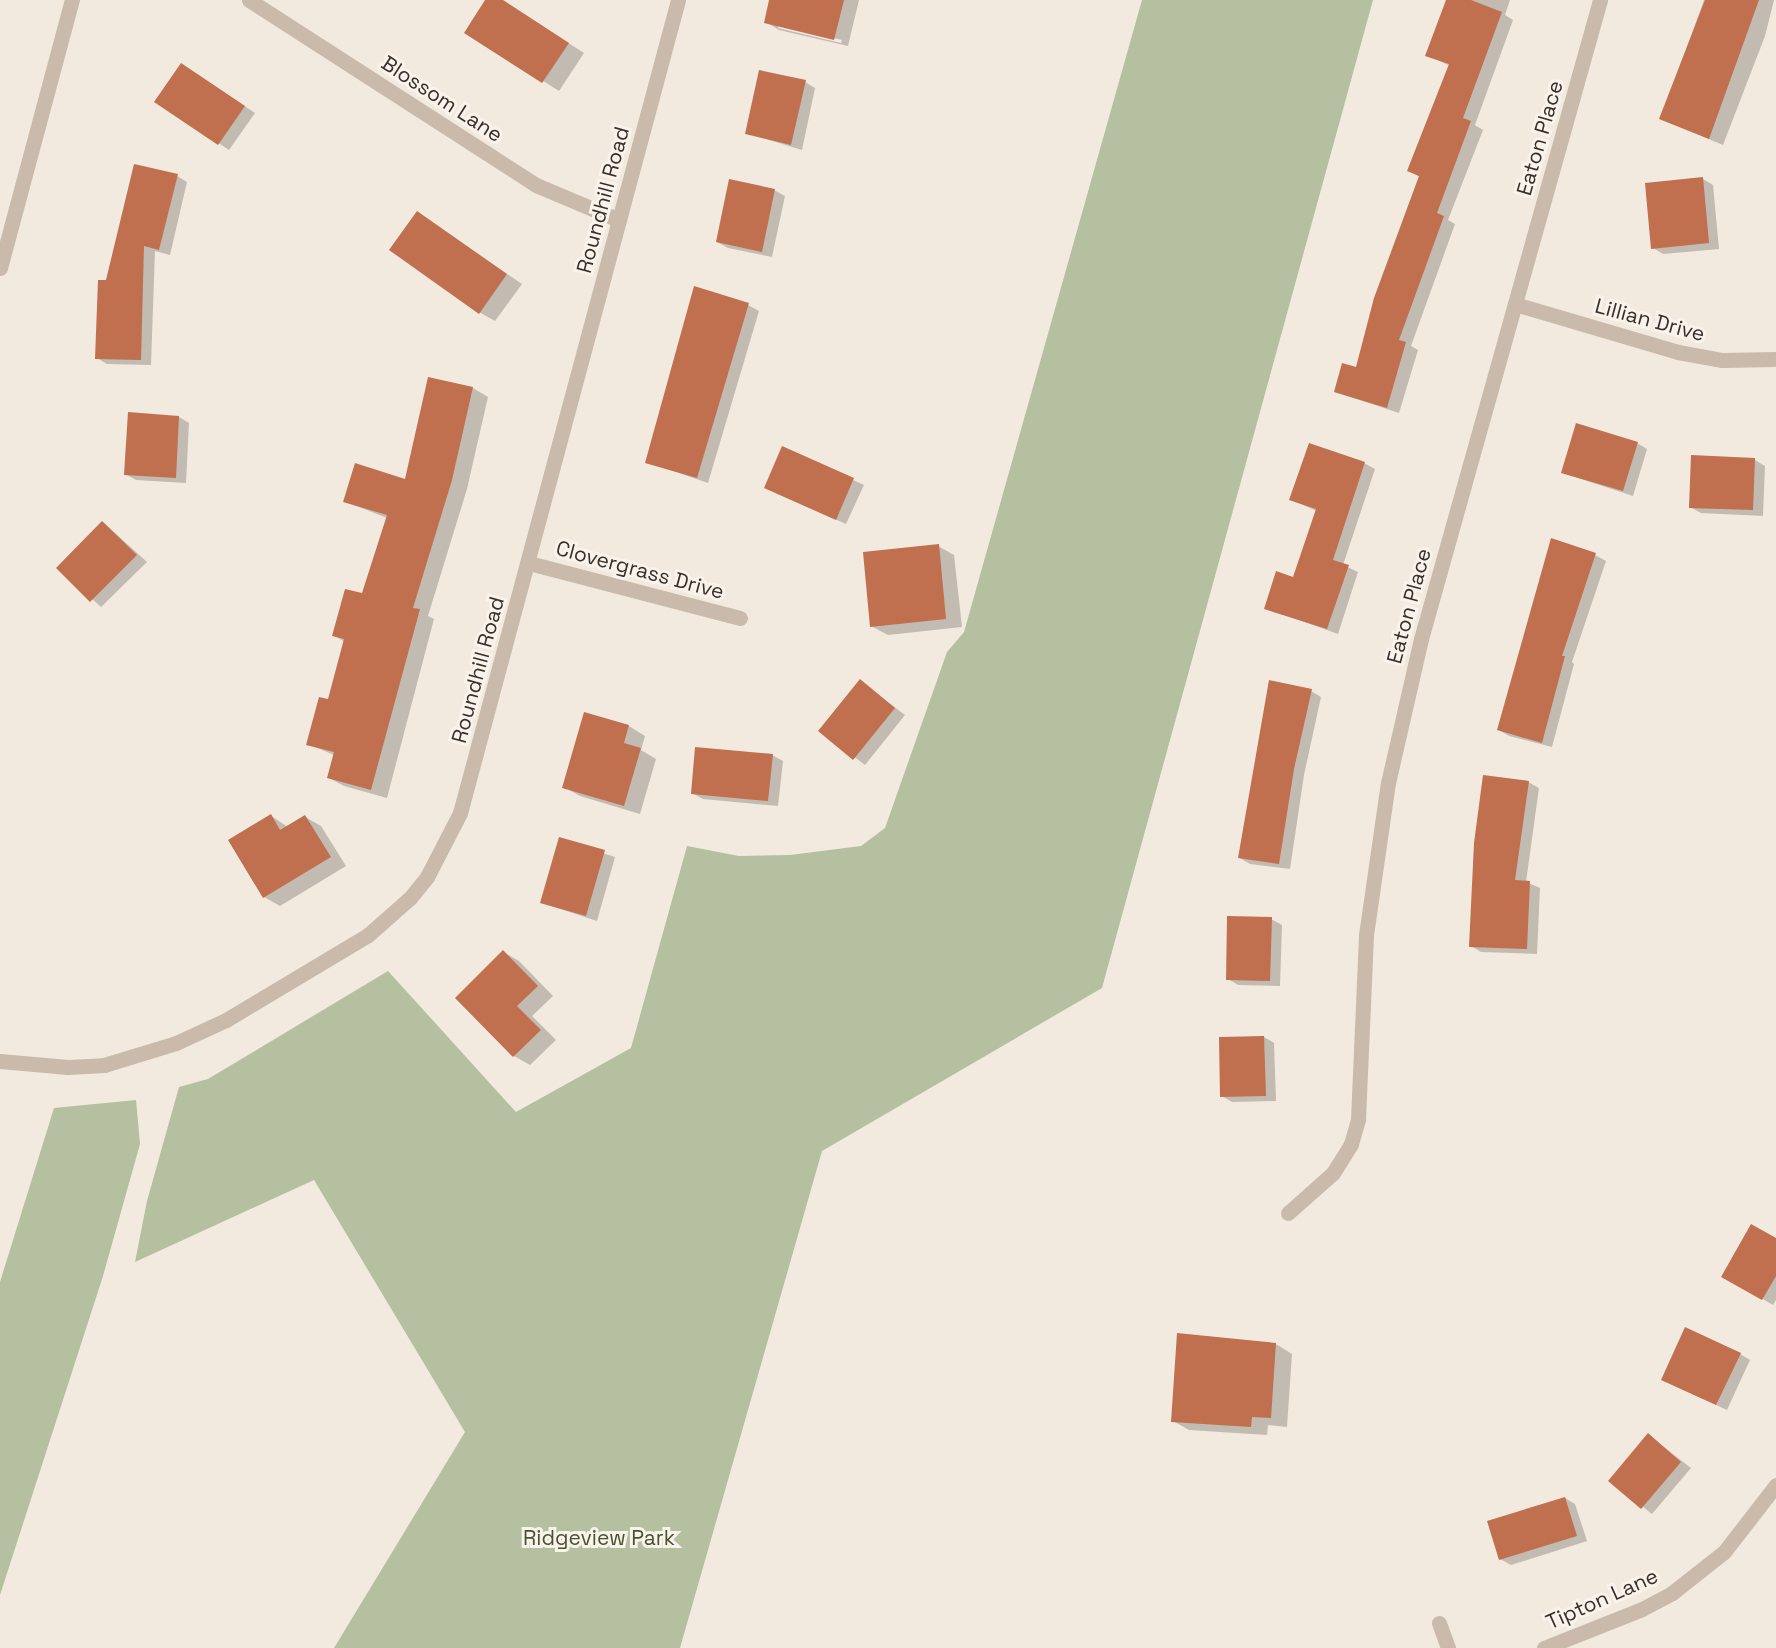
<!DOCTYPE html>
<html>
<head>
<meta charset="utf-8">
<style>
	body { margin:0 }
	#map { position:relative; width:1776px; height:1648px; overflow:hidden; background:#f2eadf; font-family:"Space Grotesk",sans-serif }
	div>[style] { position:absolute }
	.green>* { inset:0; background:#b4c09f }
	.shadow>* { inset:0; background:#0003 }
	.building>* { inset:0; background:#c06f4f }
	.minor>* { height:15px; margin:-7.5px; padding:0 7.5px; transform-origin:7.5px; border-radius:7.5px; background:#c9baab }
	span { translate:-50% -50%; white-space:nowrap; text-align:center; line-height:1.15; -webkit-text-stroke:6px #f9f3eb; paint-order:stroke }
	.street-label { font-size:21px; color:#372f2a }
	.park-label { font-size:21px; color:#45542f }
</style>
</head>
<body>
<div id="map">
	<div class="green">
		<div style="clip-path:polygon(1142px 0,1373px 0,1102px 988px,822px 1151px,680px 1648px,334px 1648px,465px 1432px,314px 1180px,135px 1262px,147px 1201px,179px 1087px,208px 1079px,388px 971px,516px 1112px,631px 1048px,687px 846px,739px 856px,790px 855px,861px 846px,885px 828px,947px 652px,964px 632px)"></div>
		<div style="clip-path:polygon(136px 1100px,140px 1144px,103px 1276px,0 1595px,0 1282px,54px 1108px)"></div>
	</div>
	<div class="shadow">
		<div style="clip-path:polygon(487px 0,502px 0,584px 53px,559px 91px,466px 32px)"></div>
		<div style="clip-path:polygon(evenodd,772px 0,859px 0,848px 46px,779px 30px,766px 22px,772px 0,778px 25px,842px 40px,841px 43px,778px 28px,778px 25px)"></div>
		<div style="clip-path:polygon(1448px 0,1510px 0,1505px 15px,1513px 20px,1475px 125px,1483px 130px,1448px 220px,1455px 224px,1411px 346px,1418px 350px,1399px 413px,1335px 392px,1357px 368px,1420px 177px,1409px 171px,1450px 66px,1427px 55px)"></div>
		<div style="clip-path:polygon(1704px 0,1774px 0,1765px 36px,1723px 145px,1661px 119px)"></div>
		<div style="clip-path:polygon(192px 71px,255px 113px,229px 150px,157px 102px)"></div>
		<div style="clip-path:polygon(805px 82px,815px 88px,802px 150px,746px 133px)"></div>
		<div style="clip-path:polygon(177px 176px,187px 182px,170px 255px,155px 251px,151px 365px,107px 364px,97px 358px,107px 282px)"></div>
		<div style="clip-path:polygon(1703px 179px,1713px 185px,1719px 249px,1663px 254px,1653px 248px)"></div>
		<div style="clip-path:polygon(774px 190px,785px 196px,772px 257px,728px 248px,717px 242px)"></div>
		<div style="clip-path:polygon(417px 213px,522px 284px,495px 321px,479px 312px)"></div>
		<div style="clip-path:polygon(748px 305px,759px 311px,708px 483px,647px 462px)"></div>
		<div style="clip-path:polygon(429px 379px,473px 388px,488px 397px,467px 489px,428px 616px,434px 619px,387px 798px,344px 786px,329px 778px,334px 755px,308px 744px,329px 701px,345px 642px,333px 635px,363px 595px,387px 518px,344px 501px,406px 481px)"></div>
		<div style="clip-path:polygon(129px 414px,179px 417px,189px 423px,186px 483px,136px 480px,125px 474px)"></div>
		<div style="clip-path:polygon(1637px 443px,1647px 449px,1633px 496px,1563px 473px)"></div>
		<div style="clip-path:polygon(783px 448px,864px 485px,846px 524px,776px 493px)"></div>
		<div style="clip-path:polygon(1693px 457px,1755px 460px,1765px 466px,1763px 516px,1701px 513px,1690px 507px)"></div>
		<div style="clip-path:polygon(1364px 463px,1375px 469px,1343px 565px,1358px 572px,1338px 634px,1265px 608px,1294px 578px,1317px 511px,1291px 500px)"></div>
		<div style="clip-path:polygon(103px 522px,147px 562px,101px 607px,58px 568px)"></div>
		<div style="clip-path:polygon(938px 546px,954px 555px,962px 627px,888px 635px,871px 626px)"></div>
		<div style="clip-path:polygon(1595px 555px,1606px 561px,1572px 662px,1574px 664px,1552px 747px,1509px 736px,1499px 730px)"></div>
		<div style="clip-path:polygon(860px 681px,905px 715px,865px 765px,820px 731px)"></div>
		<div style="clip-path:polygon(1311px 691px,1321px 697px,1304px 775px,1290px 869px,1250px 864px,1240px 858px)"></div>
		<div style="clip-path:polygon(585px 713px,629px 726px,645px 736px,641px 750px,656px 759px,640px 814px,580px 796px,564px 787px)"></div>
		<div style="clip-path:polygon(772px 755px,783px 761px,778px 806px,703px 799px,692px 793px)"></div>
		<div style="clip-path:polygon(1528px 782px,1539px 788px,1526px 882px,1540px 888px,1537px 954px,1481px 952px,1471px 946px)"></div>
		<div style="clip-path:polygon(271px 816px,288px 827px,305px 817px,321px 826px,346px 866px,280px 906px,264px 897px)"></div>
		<div style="clip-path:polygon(560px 839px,615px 857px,597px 921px,542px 903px)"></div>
		<div style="clip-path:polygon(1271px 919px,1282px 925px,1280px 986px,1238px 985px,1228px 979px)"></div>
		<div style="clip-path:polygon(503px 952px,519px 961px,553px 996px,532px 1016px,556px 1040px,530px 1065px,514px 1056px)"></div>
		<div style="clip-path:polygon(1264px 1037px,1274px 1043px,1276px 1101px,1232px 1102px,1222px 1096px)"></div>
		<div style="clip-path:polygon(1776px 1240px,1776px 1300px,1773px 1305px,1724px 1276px)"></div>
		<div style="clip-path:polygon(1276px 1344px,1292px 1354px,1287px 1427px,1268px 1425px,1267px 1435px,1189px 1430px,1173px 1421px)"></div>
		<div style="clip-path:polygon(1740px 1354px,1750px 1360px,1727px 1410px,1673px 1385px)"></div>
		<div style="clip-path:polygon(1648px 1435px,1691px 1468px,1652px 1514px,1610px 1481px)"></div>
		<div style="clip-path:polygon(1565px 1498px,1575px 1504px,1587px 1541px,1511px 1565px,1500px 1559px)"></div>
	</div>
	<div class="building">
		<div style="clip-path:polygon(485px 0,503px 0,569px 43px,542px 83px,464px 33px)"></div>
		<div style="clip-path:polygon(769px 0,844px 0,834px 40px,764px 23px)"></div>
		<div style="clip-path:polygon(1446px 0,1471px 0,1502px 12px,1463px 118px,1471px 121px,1437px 213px,1444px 216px,1399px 340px,1406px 342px,1387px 408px,1334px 392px,1342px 363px,1356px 367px,1374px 298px,1419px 176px,1407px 171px,1449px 64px,1425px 56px)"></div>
		<div style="clip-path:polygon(1705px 0,1759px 0,1709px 139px,1659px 119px)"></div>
		<div style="clip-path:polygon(181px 63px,245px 106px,218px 145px,154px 102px)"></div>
		<div style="clip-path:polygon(759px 70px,806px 80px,791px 145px,745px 134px)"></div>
		<div style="clip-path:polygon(134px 164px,178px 174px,159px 250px,144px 246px,141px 360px,95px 359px,98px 280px,106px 280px)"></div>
		<div style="clip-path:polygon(1703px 177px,1709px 243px,1651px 249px,1645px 183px)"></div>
		<div style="clip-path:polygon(729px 179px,775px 189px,762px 252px,716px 242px)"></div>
		<div style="clip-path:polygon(417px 211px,507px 274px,479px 314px,389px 250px)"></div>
		<div style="clip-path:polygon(694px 286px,749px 303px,697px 478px,645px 463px)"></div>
		<div style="clip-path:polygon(428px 377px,473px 387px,452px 480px,413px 608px,420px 609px,371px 790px,327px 778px,334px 752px,306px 745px,319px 697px,328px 699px,344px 639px,332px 636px,345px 589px,362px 593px,387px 515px,343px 502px,355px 463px,405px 479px)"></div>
		<div style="clip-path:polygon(128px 412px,179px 416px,176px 478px,124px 475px)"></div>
		<div style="clip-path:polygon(1576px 423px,1638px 442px,1623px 491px,1561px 473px)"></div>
		<div style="clip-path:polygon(1309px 443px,1365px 462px,1333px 560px,1349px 565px,1327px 629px,1264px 609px,1276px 571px,1293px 577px,1316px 509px,1289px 500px)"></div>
		<div style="clip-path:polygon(782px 446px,854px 478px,836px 520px,764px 488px)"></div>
		<div style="clip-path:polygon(1691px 455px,1755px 458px,1753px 510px,1689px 508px)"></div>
		<div style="clip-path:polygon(102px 521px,137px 555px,90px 602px,56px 568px)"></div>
		<div style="clip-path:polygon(1551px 538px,1596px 553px,1562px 656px,1565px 656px,1542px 743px,1497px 730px)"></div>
		<div style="clip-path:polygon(939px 544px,946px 619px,870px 627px,863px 552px)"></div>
		<div style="clip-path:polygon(860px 679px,895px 708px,853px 760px,818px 731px)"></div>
		<div style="clip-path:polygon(1269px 680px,1312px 689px,1294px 769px,1279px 864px,1238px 858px)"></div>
		<div style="clip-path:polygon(584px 712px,629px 725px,624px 743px,641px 748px,624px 806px,562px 788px)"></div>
		<div style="clip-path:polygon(695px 747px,773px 754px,768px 801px,691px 794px)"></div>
		<div style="clip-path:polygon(1483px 775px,1529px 781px,1515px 880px,1530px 881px,1527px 949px,1469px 947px,1474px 843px)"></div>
		<div style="clip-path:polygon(271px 814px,280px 830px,305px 815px,331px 857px,263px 898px,228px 840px)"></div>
		<div style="clip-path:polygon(559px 837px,605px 850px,586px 916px,540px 903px)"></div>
		<div style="clip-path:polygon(1227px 916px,1272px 917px,1270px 981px,1226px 980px)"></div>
		<div style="clip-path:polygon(503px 950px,538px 986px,517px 1006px,541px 1030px,513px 1057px,455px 998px)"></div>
		<div style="clip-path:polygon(1264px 1036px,1266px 1096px,1220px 1097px,1219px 1037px)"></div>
		<div style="clip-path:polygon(1751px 1224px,1776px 1238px,1776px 1276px,1762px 1300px,1721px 1277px)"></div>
		<div style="clip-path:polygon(1685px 1327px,1741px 1353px,1716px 1405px,1661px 1380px)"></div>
		<div style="clip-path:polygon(1177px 1333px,1276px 1343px,1271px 1418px,1252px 1417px,1251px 1427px,1171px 1422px)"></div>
		<div style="clip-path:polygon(1648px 1433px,1681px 1462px,1641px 1509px,1608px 1481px)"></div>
		<div style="clip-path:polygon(1565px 1497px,1577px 1536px,1499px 1560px,1487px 1521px)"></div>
	</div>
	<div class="minor">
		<div style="left:249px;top:0;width:341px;rotate:32.8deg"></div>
		<div style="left:536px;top:185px;width:90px;rotate:22.9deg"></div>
		<div style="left:0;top:268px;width:278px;rotate:-75deg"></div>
		<div style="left:1515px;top:304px;width:170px;rotate:16.4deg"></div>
		<div style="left:1678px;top:352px;width:45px;rotate:10.3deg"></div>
		<div style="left:1722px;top:360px;width:54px;rotate:-1.1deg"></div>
		<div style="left:529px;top:563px;width:218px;rotate:14.6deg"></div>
		<div style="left:0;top:1061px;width:68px;rotate:5deg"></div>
		<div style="left:68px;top:1067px;width:36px;rotate:-3deg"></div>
		<div style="left:104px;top:1065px;width:75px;rotate:-17deg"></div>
		<div style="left:176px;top:1043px;width:55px;rotate:-24.7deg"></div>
		<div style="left:226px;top:1020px;width:165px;rotate:-30.9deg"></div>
		<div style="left:368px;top:935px;width:56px;rotate:-41.4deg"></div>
		<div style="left:410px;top:898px;width:27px;rotate:-51deg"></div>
		<div style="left:427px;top:877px;width:72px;rotate:-62.7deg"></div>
		<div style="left:460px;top:813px;width:842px;rotate:-74.99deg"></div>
		<div style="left:1288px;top:1213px;width:60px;rotate:-41.6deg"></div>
		<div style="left:1333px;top:1173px;width:34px;rotate:-58deg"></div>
		<div style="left:1351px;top:1144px;width:26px;rotate:-74deg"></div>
		<div style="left:1358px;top:1119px;width:184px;rotate:-87.5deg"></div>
		<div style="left:1366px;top:935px;width:154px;rotate:-81.8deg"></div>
		<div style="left:1388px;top:783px;width:148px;rotate:-77.1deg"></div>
		<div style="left:1421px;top:639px;width:664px;rotate:-74.35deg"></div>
		<div style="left:1439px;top:1623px;width:27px;rotate:70deg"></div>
		<div style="left:1544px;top:1648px;width:105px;rotate:-21.7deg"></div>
		<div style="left:1642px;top:1609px;width:34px;rotate:-28deg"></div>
		<div style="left:1672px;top:1593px;width:66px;rotate:-38.3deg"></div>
		<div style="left:1724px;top:1552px;width:85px;rotate:-52.2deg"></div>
	</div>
	<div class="street-label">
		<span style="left:442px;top:99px;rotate:33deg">Blossom Lane</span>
		<span style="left:1540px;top:138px;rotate:-74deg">Eaton Place</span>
		<span style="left:603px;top:200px;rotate:-75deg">Roundhill Road</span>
		<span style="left:1650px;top:320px;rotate:15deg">Lillian Drive</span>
		<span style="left:640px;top:570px;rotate:15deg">Clovergrass Drive</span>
		<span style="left:1409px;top:606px;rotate:-75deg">Eaton Place</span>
		<span style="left:478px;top:670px;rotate:-75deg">Roundhill Road</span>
		<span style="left:1602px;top:1599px;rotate:-24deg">Tipton Lane</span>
	</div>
	<div class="park-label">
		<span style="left:599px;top:1538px">Ridgeview Park</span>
	</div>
</div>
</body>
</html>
